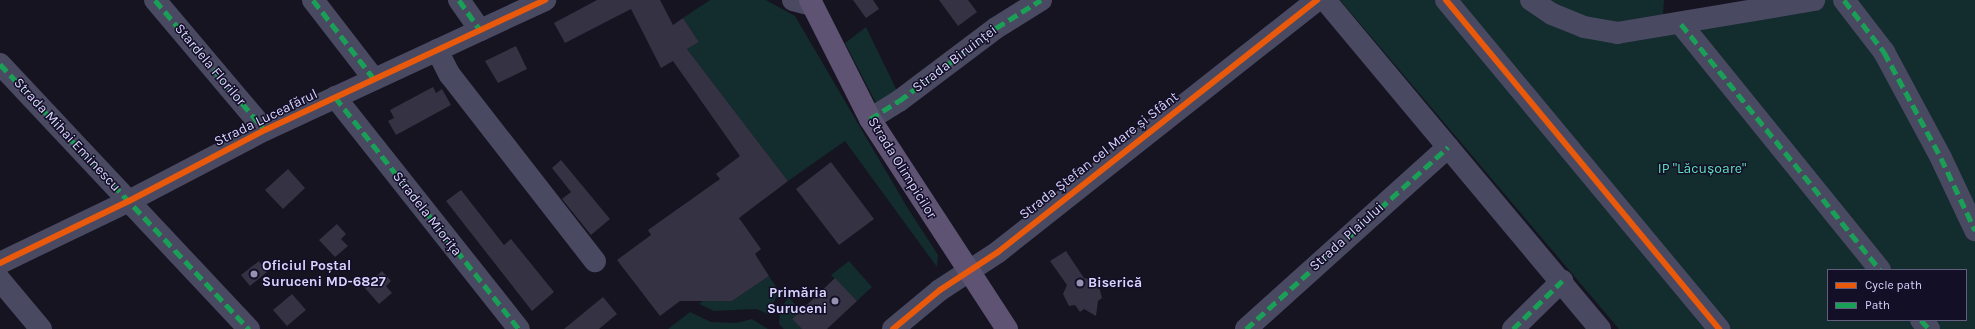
<!DOCTYPE html>
<html>
<head>
<meta charset="utf-8">
<style>
	body { margin:0 }
	#map { position:relative; width:1975px; height:329px; overflow:hidden; background:#161421; font-family:Karla,sans-serif }
	div>[style] { position:absolute }
	.green>* { inset:0; background:#132c2d }
	.building>* { inset:0; background:#343243 }
	.minor>* { height:22px; margin:-11px; padding:0 11px; transform-origin:11px; border-radius:11px; background:#4a4962 }
	.major>* { height:22px; margin:-11px; padding:0 11px; transform-origin:11px; border-radius:11px; background:#5e5373 }
	.quiet>* { height:5px; margin-top:-2.5px; transform-origin:0; background:repeating-linear-gradient(90deg,#1a9f57 0 10px,transparent 0 15px) }
	.cycleway>* { height:6px; margin:-3px; padding:0 3px; transform-origin:3px; border-radius:3px; background:#e8590c }
	.dots>* { width:11px; height:11px; translate:-50% -50%; box-sizing:border-box; border:2px solid #130f26; border-radius:50% }
	span { translate:-50% -50%; white-space:nowrap; text-align:center; line-height:1.15; -webkit-text-stroke:3px #130f26; paint-order:stroke }
	.street-label { font-size:14px; color:#d9d4ff }
	.park-label { font-size:14px; color:#5fe0c0 }
	.poi-label { font-size:14px; color:#d9d4ff; font-weight:700 }
	.left { translate:0 -50%; text-align:left }
	.right { translate:-100% -50%; text-align:right }
	.legend { position:absolute; left:1827px; top:269px; width:140px; height:52px; box-sizing:border-box; background:#130f26; border:1px solid #625e7d; margin:0; padding:5px 7px; list-style:none; font-size:12px; color:#d9d4ff }
	.legend li { display:flex; align-items:center; gap:8px; height:20px }
	.legend b { width:20px; border:1px solid #625e7d }
</style>
</head>
<body>
<div id="map">
	<div class="green">
		<div style="clip-path:polygon(710px 0,766px 0,795px 16px,907px 207px,938px 255px,937px 267px,845px 141px,788px 181px,687px 49px,699px 42px,683px 18px)"></div>
		<div style="clip-path:polygon(evenodd,1340px 0,1664px 0,1663px 14px,1756px 0,1975px 0,1975px 329px,1619px 329px,1340px 0,1828px 270px,1966px 270px,1966px 320px,1828px 320px,1828px 270px)"></div>
		<div style="clip-path:polygon(866px 27px,899px 95px,877px 105px,845px 43px)"></div>
		<div style="clip-path:polygon(849px 261px,872px 287px,857px 301px,831px 275px)"></div>
		<div style="clip-path:polygon(769px 276px,779px 291px,768px 314px,756px 309px,714px 311px,699px 304px,703px 301px,732px 301px)"></div>
		<div style="clip-path:polygon(788px 297px,801px 310px,792px 319px,802px 329px,784px 329px,779px 324px,780px 311px)"></div>
		<div style="clip-path:polygon(690px 312px,711px 322px,736px 323px,752px 319px,768px 329px,668px 329px)"></div>
	</div>
	<div class="building">
		<div style="clip-path:polygon(597px 0,660px 0,673px 25px,683px 18px,699px 42px,687px 49px,788px 181px,739px 218px,761px 249px,755px 254px,769px 276px,732px 301px,680px 301px,660px 316px,617px 260px,651px 235px,648px 230px,720px 179px,716px 174px,740px 156px,673px 61px,661px 68px,631px 9px,565px 43px,554px 23px)"></div>
		<div style="clip-path:polygon(853px 0,873px 0,879px 9px,866px 18px)"></div>
		<div style="clip-path:polygon(939px 0,968px 0,977px 12px,958px 26px)"></div>
		<div style="clip-path:polygon(516px 46px,527px 69px,498px 83px,485px 61px)"></div>
		<div style="clip-path:polygon(433px 87px,436px 93px,442px 89px,451px 105px,396px 135px,388px 121px,394px 118px,390px 110px)"></div>
		<div style="clip-path:polygon(561px 160px,610px 219px,591px 235px,562px 199px,571px 192px,552px 168px)"></div>
		<div style="clip-path:polygon(831px 162px,874px 219px,839px 245px,796px 189px)"></div>
		<div style="clip-path:polygon(288px 169px,305px 188px,283px 209px,265px 190px)"></div>
		<div style="clip-path:polygon(461px 190px,504px 245px,511px 239px,554px 292px,532px 311px,446px 201px)"></div>
		<div style="clip-path:polygon(337px 224px,346px 234px,341px 239px,348px 246px,335px 257px,319px 240px)"></div>
		<div style="clip-path:polygon(1066px 251px,1084px 278px,1093px 280px,1100px 290px,1102px 298px,1098px 301px,1096px 316px,1084px 309px,1080px 312px,1075px 305px,1069px 306px,1063px 294px,1067px 285px,1050px 261px)"></div>
		<div style="clip-path:polygon(259px 261px,267px 272px,250px 286px,241px 275px)"></div>
		<div style="clip-path:polygon(382px 271px,391px 281px,386px 286px,392px 293px,379px 304px,364px 287px)"></div>
		<div style="clip-path:polygon(835px 278px,857px 301px,827px 329px,802px 329px,792px 319px)"></div>
		<div style="clip-path:polygon(292px 294px,306px 310px,287px 326px,273px 310px)"></div>
		<div style="clip-path:polygon(603px 297px,617px 314px,599px 329px,564px 329px)"></div>
	</div>
	<div class="minor">
		<div style="left:155px;top:0;width:170px;rotate:49.8deg"></div>
		<div style="left:313px;top:0;width:100px;rotate:52.3deg"></div>
		<div style="left:459px;top:0;width:37px;rotate:55deg"></div>
		<div style="left:793px;top:0;width:20px;rotate:15deg"></div>
		<div style="left:1325px;top:0;width:429px;rotate:50.1deg"></div>
		<div style="left:1446px;top:0;width:428px;rotate:50.3deg"></div>
		<div style="left:1531px;top:0;width:25px;rotate:34deg"></div>
		<div style="left:1552px;top:14px;width:35px;rotate:22deg"></div>
		<div style="left:1584px;top:27px;width:34px;rotate:10deg"></div>
		<div style="left:1617px;top:33px;width:200px;rotate:-9.5deg"></div>
		<div style="left:1844px;top:0;width:66px;rotate:52.4deg"></div>
		<div style="left:1884px;top:52px;width:120px;rotate:61.7deg"></div>
		<div style="left:1941px;top:158px;width:80px;rotate:64.7deg"></div>
		<div style="left:1681px;top:24px;width:316px;rotate:51deg"></div>
		<div style="left:437px;top:50px;width:28px;rotate:63deg"></div>
		<div style="left:450px;top:75px;width:236px;rotate:52.1deg"></div>
		<div style="left:0;top:64px;width:364px;rotate:46.8deg"></div>
		<div style="left:335px;top:97px;width:296px;rotate:51.6deg"></div>
		<div style="left:870px;top:119px;width:34px;rotate:-32deg"></div>
		<div style="left:899px;top:101px;width:121px;rotate:-37deg"></div>
		<div style="left:996px;top:28px;width:53px;rotate:-31.9deg"></div>
		<div style="left:0;top:263px;width:143px;rotate:-25.7deg"></div>
		<div style="left:129px;top:201px;width:153px;rotate:-27.6deg"></div>
		<div style="left:265px;top:130px;width:309px;rotate:-24.9deg"></div>
		<div style="left:0;top:280px;width:64px;rotate:50.1deg"></div>
		<div style="left:1921px;top:320px;width:12px;rotate:48deg"></div>
		<div style="left:893px;top:329px;width:61px;rotate:-39.7deg"></div>
		<div style="left:940px;top:290px;width:69px;rotate:-33.2deg"></div>
		<div style="left:998px;top:252px;width:407px;rotate:-38.3deg"></div>
		<div style="left:1246px;top:329px;width:272px;rotate:-42deg"></div>
		<div style="left:1513px;top:329px;width:69px;rotate:-44.4deg"></div>
	</div>
	<div class="major">
		<div style="left:810px;top:0;width:133px;rotate:63.2deg"></div>
		<div style="left:870px;top:119px;width:251px;rotate:56.9deg"></div>
	</div>
	<div class="quiet">
		<div style="left:155px;top:0;width:170px;rotate:49.8deg"></div>
		<div style="left:313px;top:0;width:100px;rotate:52.3deg"></div>
		<div style="left:459px;top:0;width:37px;rotate:55deg"></div>
		<div style="left:1844px;top:0;width:66px;rotate:52.4deg"></div>
		<div style="left:1884px;top:52px;width:120px;rotate:61.7deg"></div>
		<div style="left:1941px;top:158px;width:80px;rotate:64.7deg"></div>
		<div style="left:1681px;top:24px;width:316px;rotate:51deg"></div>
		<div style="left:0;top:64px;width:364px;rotate:46.8deg"></div>
		<div style="left:335px;top:97px;width:296px;rotate:51.6deg"></div>
		<div style="left:870px;top:119px;width:34px;rotate:-32deg"></div>
		<div style="left:899px;top:101px;width:121px;rotate:-37deg"></div>
		<div style="left:996px;top:28px;width:53px;rotate:-31.9deg"></div>
		<div style="left:1921px;top:320px;width:12px;rotate:48deg"></div>
		<div style="left:1246px;top:329px;width:272px;rotate:-42deg"></div>
		<div style="left:1513px;top:329px;width:69px;rotate:-44.4deg"></div>
	</div>
	<div class="cycleway">
		<div style="left:1446px;top:0;width:428px;rotate:50.3deg"></div>
		<div style="left:0;top:263px;width:143px;rotate:-25.7deg"></div>
		<div style="left:129px;top:201px;width:153px;rotate:-27.6deg"></div>
		<div style="left:265px;top:130px;width:309px;rotate:-24.9deg"></div>
		<div style="left:893px;top:329px;width:61px;rotate:-39.7deg"></div>
		<div style="left:940px;top:290px;width:69px;rotate:-33.2deg"></div>
		<div style="left:998px;top:252px;width:407px;rotate:-38.3deg"></div>
	</div>
	<div class="dots">
		<div style="left:254px;top:274px;background:#9591b1"></div>
		<div style="left:1080px;top:283px;background:#9591b1"></div>
		<div style="left:835px;top:301px;background:#9591b1"></div>
	</div>
	<div class="street-label">
		<span style="left:955px;top:59px;rotate:-37deg">Strada Biruinței</span>
		<span style="left:210px;top:65px;rotate:50deg">Stardela Florilor</span>
		<span style="left:266px;top:118px;rotate:-26deg">Strada Luceafărul</span>
		<span style="left:67px;top:135px;rotate:47deg">Strada Mihai Eminescu</span>
		<span style="left:1099px;top:156px;rotate:-38deg">Strada Ștefan cel Mare și Sfânt</span>
		<span style="left:902px;top:168px;rotate:58deg">Strada Olimpicilor</span>
		<span style="left:427px;top:214px;rotate:52deg">Stradela Miorița</span>
		<span style="left:1347px;top:237px;rotate:-42deg">Strada Plaiului</span>
	</div>
	<div class="park-label">
		<span style="left:1702px;top:169px">IP "Lăcușoare"</span>
	</div>
	<div class="poi-label">
		<span class="left" style="left:262px;top:274px">Oficiul Poștal<br>Suruceni MD-6827</span>
		<span class="left" style="left:1088px;top:283px">Biserică</span>
		<span class="right" style="left:827px;top:301px">Primăria<br>Suruceni</span>
	</div>
	<ul class="legend">
	<li><b style="height:5px;background:#e8590c"></b>Cycle path</li>
	<li><b style="height:5px;background:#1a9f57"></b>Path</li>
	</ul>
</div>
</body>
</html>
